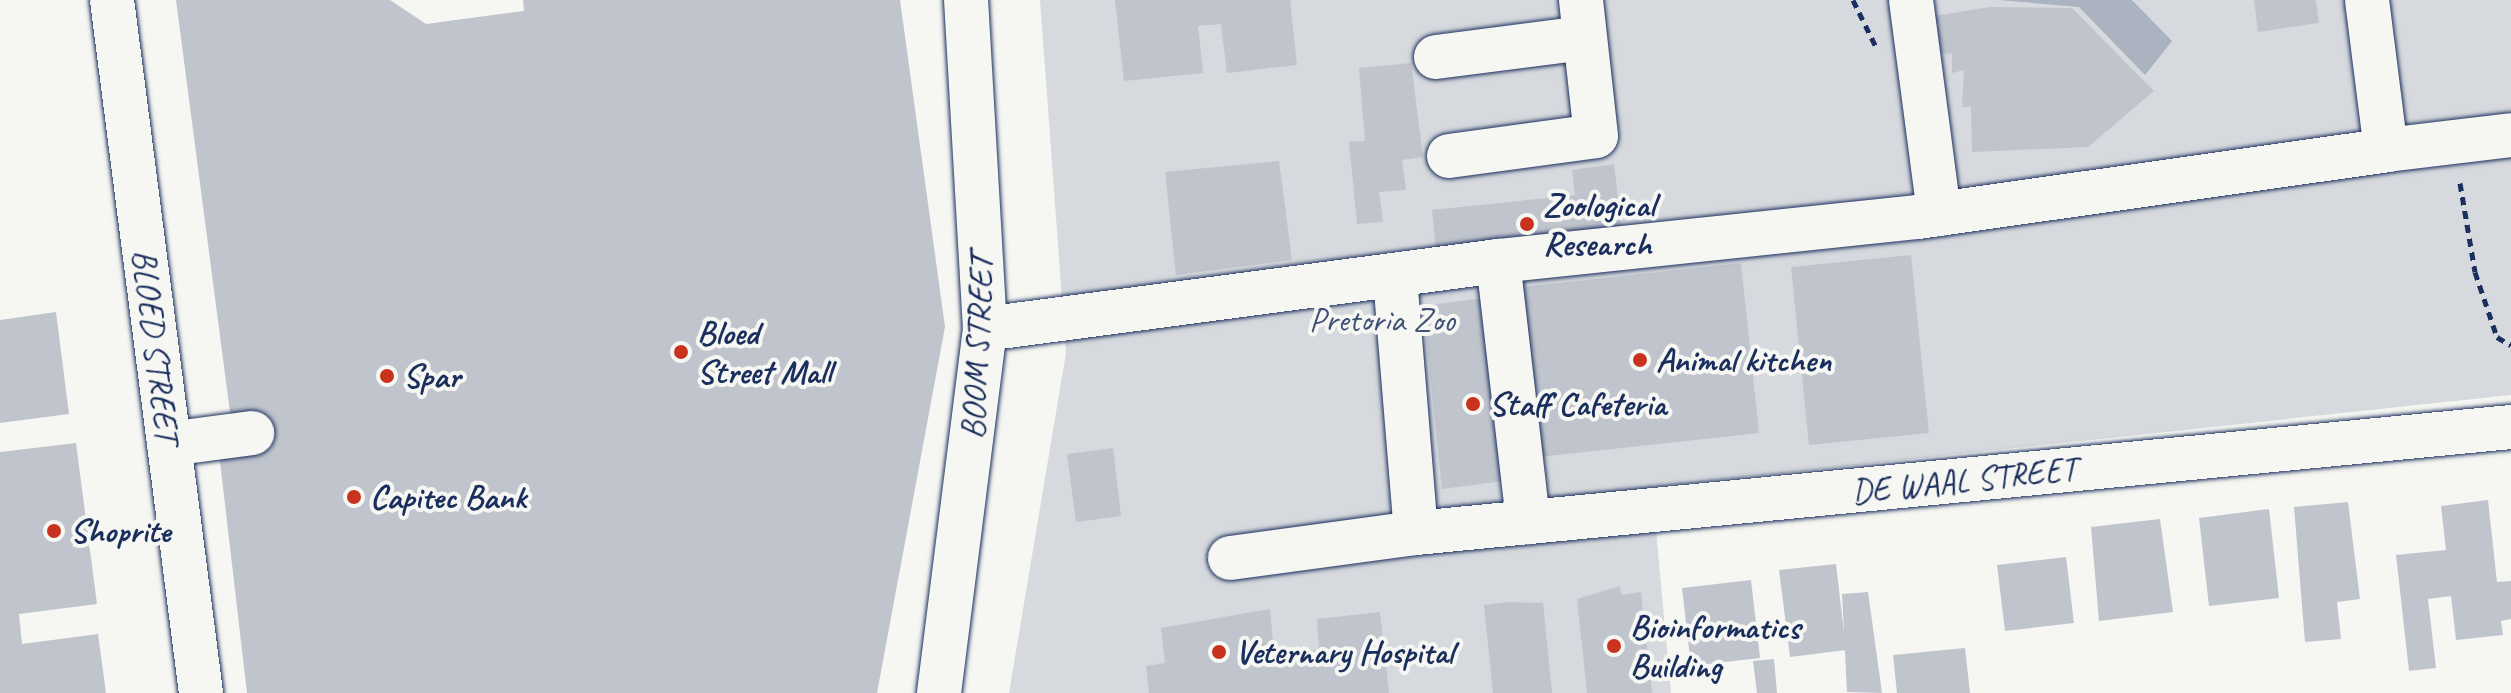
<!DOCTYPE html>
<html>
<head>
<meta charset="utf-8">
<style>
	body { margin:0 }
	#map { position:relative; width:2511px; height:693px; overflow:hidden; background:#f6f6f2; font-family:Caveat,sans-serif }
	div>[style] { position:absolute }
	.green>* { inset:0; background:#d6d9dd }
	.water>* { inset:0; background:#abb2c0 }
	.building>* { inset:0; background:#c0c4cd }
	.path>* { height:5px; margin-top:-2.5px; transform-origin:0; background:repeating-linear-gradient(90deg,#1b2f5e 0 8px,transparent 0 14px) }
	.roads { filter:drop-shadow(0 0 2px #1b2f5e) drop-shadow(0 0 2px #1b2f5e) }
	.minor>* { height:44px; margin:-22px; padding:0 22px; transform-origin:22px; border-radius:22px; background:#f6f6f2 }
	.major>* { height:44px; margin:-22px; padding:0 22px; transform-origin:22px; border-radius:22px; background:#f6f6f2 }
	.dots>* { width:22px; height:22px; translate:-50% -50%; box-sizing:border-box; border:4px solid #f6f6f2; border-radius:50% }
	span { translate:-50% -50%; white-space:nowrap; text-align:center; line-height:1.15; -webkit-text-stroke:8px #f6f6f2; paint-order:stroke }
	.poi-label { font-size:34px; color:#1b2f5e; font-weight:700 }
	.left { translate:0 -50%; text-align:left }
	.park-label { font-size:34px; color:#405177 }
	.street-label { font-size:34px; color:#1b2f5e }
</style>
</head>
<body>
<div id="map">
	<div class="green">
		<div style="clip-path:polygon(1040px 0,2511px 0,2511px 395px,1652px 487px,1671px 693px,1009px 693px,1066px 353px)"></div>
	</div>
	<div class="water">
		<div style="clip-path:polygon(1999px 0,2132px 0,2172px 41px,2145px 75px,2079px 7px)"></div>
	</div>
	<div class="building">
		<div style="clip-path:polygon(176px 0,390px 0,426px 24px,524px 11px,523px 0,900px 0,945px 327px,877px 693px,247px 693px,219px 453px,271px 447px,267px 415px,231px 420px)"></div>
		<div style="clip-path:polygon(1115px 0,1290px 0,1297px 65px,1227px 73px,1221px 24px,1198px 26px,1203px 73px,1124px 81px)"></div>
		<div style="clip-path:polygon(2254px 0,2316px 0,2319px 23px,2258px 32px)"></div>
		<div style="clip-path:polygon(2072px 8px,2154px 91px,2088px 147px,1972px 152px,1971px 107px,1962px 107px,1964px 70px,1952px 73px,1952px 54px,1933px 52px,1934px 16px,1990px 7px)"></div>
		<div style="clip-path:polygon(1411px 63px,1423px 157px,1402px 160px,1406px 190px,1379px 192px,1383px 222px,1357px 224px,1349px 142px,1365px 141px,1359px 68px)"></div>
		<div style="clip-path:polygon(1279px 161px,1292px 260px,1176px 275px,1165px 172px)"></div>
		<div style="clip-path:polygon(1614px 164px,1623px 239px,1437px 262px,1432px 210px,1575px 195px,1572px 170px)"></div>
		<div style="clip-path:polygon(1911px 255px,1929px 433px,1809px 445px,1791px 267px)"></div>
		<div style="clip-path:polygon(1741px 263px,1759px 433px,1539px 457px,1521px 287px)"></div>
		<div style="clip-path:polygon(1491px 297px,1519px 479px,1442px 489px,1423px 306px)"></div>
		<div style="clip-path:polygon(56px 312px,69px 414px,0 423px,0 320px)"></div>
		<div style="clip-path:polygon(76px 443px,97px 604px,19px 614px,22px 644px,98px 634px,106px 693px,0 693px,0 452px)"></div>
		<div style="clip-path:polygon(1113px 448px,1121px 516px,1076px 522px,1067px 454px)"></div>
		<div style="clip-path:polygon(2488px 500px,2497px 582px,2511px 581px,2511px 619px,2501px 621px,2503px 635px,2456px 640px,2451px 596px,2428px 599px,2436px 668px,2409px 671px,2396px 555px,2446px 550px,2441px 506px)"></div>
		<div style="clip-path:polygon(2348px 502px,2360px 599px,2337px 602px,2341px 639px,2305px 642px,2294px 507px)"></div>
		<div style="clip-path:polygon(2269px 509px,2279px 598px,2209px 606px,2199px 518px)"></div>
		<div style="clip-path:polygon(2160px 519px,2173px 612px,2099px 621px,2091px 527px)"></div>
		<div style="clip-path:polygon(2066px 557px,2074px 623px,2005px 631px,1997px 565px)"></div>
		<div style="clip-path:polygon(1836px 564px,1846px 650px,1790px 657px,1779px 570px)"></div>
		<div style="clip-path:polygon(1751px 580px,1760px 658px,1691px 666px,1682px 588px)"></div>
		<div style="clip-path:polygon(1620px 586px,1621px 595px,1641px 592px,1652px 693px,1587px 693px,1577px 599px)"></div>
		<div style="clip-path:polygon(1868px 592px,1882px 693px,1847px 692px,1842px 594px)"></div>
		<div style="clip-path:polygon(1508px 602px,1543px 603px,1552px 693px,1493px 693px,1484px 605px)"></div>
		<div style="clip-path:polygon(1270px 609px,1274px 653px,1319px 650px,1317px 619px,1380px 612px,1389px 693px,1149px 693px,1146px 666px,1165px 663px,1161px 628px)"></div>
		<div style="clip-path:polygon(1965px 648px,1970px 693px,1897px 693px,1893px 655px)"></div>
		<div style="clip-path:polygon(1774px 659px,1777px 693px,1757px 693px,1753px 661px)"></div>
	</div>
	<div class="path">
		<div style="left:1853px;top:0;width:52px;rotate:63.9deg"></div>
		<div style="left:2460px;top:183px;width:90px;rotate:80.4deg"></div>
		<div style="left:2475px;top:272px;width:69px;rotate:71.3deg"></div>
		<div style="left:2497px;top:337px;width:16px;rotate:30deg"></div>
	</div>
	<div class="roads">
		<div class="minor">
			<div style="left:1911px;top:0;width:216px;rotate:82.5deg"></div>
			<div style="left:2367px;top:0;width:151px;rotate:82.8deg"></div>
			<div style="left:2386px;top:150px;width:126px;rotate:-6.8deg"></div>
			<div style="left:1436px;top:57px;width:150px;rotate:-7.3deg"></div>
			<div style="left:1449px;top:156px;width:148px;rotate:-7.7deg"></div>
			<div style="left:1596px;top:136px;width:137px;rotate:-96.3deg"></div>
			<div style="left:1498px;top:261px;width:263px;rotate:83.4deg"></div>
			<div style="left:985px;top:329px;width:517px;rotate:-7.55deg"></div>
			<div style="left:1498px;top:261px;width:422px;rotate:-6deg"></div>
			<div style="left:1918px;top:217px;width:473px;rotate:-8.1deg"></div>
			<div style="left:169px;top:444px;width:84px;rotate:-7.5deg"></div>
			<div style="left:1416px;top:533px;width:1100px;rotate:-5.53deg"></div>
			<div style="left:1230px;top:558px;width:188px;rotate:-7.7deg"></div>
			<div style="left:1416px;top:533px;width:259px;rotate:-94.7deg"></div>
		</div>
		<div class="major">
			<div style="left:112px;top:0;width:699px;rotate:82.68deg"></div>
			<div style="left:939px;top:693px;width:367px;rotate:-82.8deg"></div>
			<div style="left:985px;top:329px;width:330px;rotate:-93.3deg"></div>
		</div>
	</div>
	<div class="dots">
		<div style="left:1527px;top:224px;background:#c8321e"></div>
		<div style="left:681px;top:352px;background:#c8321e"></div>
		<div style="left:1640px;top:360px;background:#c8321e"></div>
		<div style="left:387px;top:376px;background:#c8321e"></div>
		<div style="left:1473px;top:404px;background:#c8321e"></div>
		<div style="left:354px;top:497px;background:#c8321e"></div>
		<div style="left:54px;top:531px;background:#c8321e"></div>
		<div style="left:1614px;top:646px;background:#c8321e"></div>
		<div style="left:1219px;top:652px;background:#c8321e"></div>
	</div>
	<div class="poi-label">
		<span class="left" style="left:1543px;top:224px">Zoological<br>Research</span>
		<span class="left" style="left:697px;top:352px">Bloed<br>Street Mall</span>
		<span class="left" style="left:1656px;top:360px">Animal kitchen</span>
		<span class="left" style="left:403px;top:376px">Spar</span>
		<span class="left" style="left:1489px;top:404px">Staff Cafeteria</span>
		<span class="left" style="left:370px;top:497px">Capitec Bank</span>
		<span class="left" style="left:70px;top:531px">Shoprite</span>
		<span class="left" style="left:1630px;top:646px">Bioinformatics<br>Building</span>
		<span class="left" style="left:1235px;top:652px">Veternary Hospital</span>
	</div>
	<div class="park-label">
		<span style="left:1382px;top:320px">Pretoria Zoo</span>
	</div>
	<div class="street-label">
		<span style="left:156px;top:346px;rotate:83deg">BLOED STREET</span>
		<span style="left:977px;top:347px;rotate:-87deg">BOOM STREET</span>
		<span style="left:1964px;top:480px;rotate:-6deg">DE WAAL STREET</span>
	</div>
</div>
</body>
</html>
